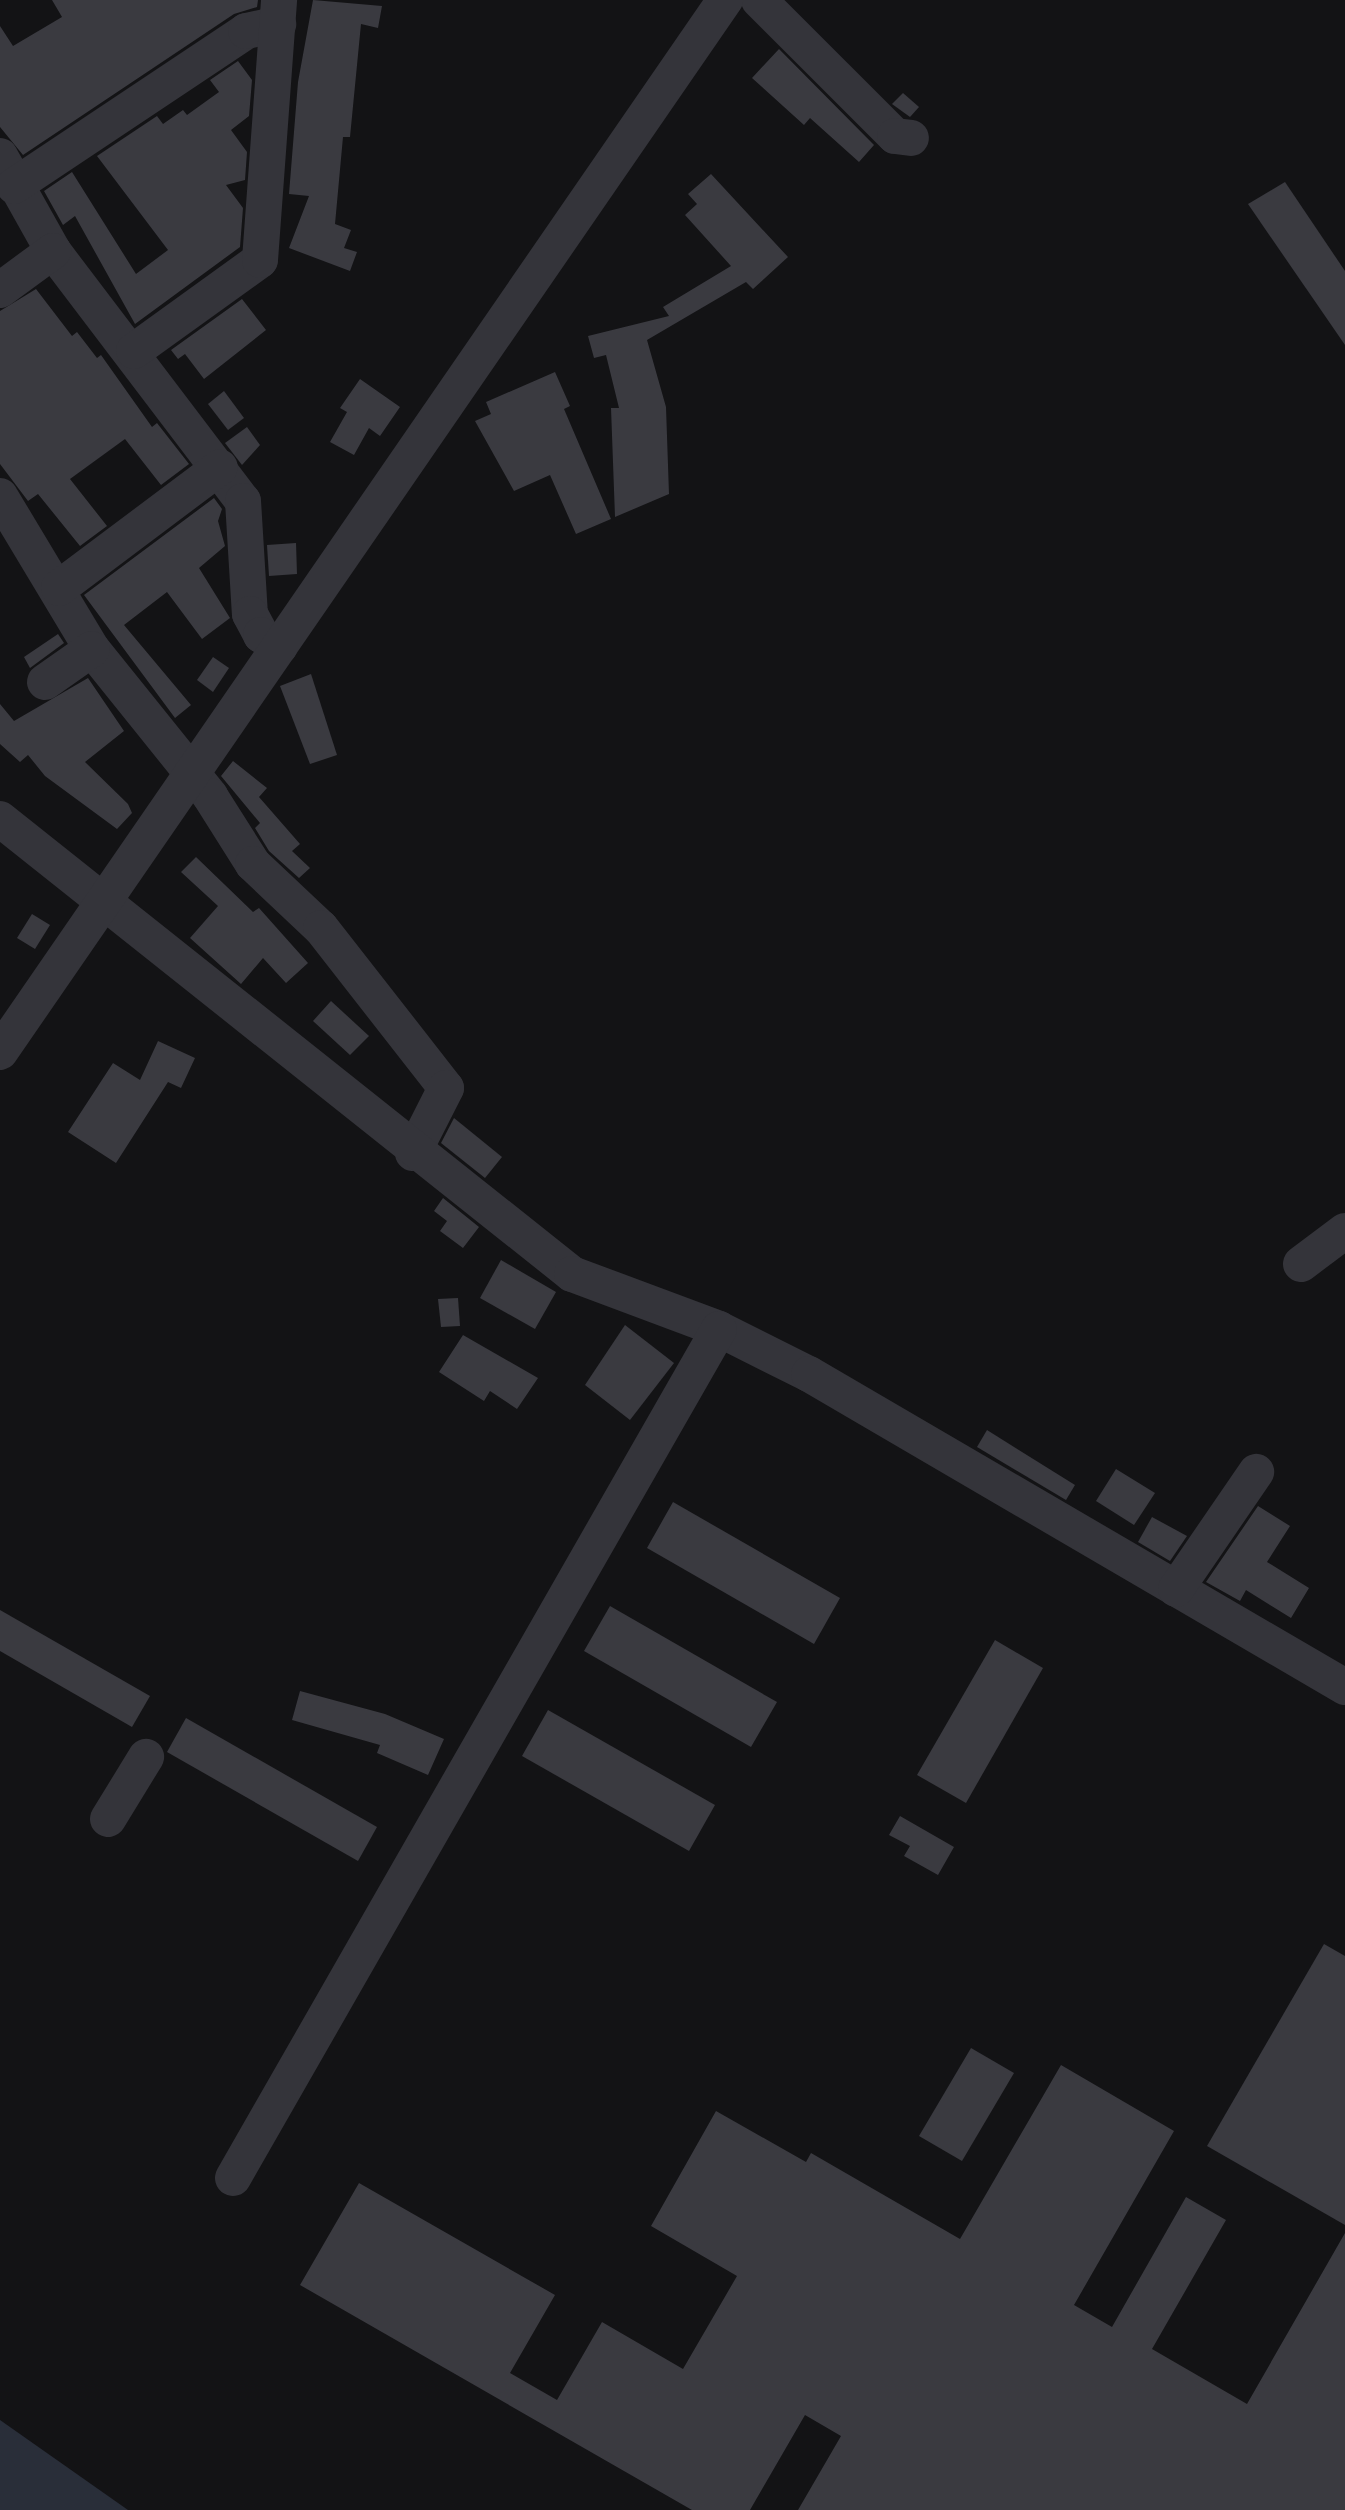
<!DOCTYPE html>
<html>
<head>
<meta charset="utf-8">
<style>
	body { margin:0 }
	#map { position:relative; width:1345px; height:2510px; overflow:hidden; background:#131315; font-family:"Golos Text",sans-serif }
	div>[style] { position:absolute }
	.water>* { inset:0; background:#292e39 }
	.building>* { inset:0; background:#3a3a40 }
	.minor>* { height:36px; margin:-18px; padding:0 18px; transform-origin:18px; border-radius:18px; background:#34343a }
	span { translate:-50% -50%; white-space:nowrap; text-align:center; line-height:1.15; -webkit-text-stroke:6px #0e0e10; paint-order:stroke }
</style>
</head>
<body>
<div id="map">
	<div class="water">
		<div style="clip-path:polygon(0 2420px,128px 2510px,0 2510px)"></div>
	</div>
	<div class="building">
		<div style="clip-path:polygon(52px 0,258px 0,257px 7px,234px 14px,23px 155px,0 127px,0 26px,13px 46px,62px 17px)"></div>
		<div style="clip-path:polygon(313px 0,382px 6px,378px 28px,361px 24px,350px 137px,343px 137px,335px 224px,351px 230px,344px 248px,357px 252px,350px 271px,289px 248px,309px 196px,289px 194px,298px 82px)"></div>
		<div style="clip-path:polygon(779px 49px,874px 145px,859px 162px,810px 118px,804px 125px,752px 78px)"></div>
		<div style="clip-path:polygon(238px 61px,252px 80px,249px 116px,231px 130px,247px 152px,245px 180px,226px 185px,243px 208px,240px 247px,135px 324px,75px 216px,63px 225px,44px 191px,72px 172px,136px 274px,168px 250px,97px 156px,157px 116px,163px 124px,183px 110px,187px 115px,219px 92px,210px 80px)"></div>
		<div style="clip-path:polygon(903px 93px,919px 107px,910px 117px,892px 104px)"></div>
		<div style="clip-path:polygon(711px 174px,788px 257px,753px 289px,746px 282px,647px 340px,666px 407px,669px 494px,615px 517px,611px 408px,619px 408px,606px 355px,594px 358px,588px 336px,669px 316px,663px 307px,731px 266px,685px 215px,697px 204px,688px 194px)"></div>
		<div style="clip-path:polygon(1285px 182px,1345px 271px,1345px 345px,1248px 204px)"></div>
		<div style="clip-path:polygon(36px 289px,72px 336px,77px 332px,97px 358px,101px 355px,152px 427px,157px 423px,189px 464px,161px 485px,125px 439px,70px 479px,107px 526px,80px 546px,38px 494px,28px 501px,0 464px,0 311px)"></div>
		<div style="clip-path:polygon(242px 299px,266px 330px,204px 379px,185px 354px,178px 359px,171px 350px)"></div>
		<div style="clip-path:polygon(555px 372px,570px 406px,564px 409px,611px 519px,576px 534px,550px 475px,514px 491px,475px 421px,491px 414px,486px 402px)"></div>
		<div style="clip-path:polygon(360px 379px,400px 407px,380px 436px,369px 428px,354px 455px,330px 442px,347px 412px,340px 408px)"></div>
		<div style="clip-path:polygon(224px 391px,244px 418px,228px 430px,208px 404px)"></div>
		<div style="clip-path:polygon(247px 427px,260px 445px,242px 465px,225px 443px)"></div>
		<div style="clip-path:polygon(214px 498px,222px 509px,218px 521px,225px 546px,199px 568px,230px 618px,202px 639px,167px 592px,124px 625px,191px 705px,175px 718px,84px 595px)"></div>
		<div style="clip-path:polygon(296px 543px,297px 574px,269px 576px,267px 545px)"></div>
		<div style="clip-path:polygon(58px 634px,64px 643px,30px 668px,24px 657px)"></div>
		<div style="clip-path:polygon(213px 657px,229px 668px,213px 692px,197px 680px)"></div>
		<div style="clip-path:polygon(311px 674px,337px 755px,310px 764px,280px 686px)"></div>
		<div style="clip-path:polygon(88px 678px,124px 731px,85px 762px,128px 804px,132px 813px,117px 829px,45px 776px,28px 755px,20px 762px,0 744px,0 704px,14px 721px)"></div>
		<div style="clip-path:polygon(233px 761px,267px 788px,259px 797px,300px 844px,292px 851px,310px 868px,299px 878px,269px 851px,255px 828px,260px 823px,221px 776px)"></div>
		<div style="clip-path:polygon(196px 857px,253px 912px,259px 908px,308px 963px,286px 983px,263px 958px,241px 984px,190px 938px,218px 906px,181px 872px)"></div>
		<div style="clip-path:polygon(32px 914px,50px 925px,35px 949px,17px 938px)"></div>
		<div style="clip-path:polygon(331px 1001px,369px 1036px,350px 1055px,313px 1021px)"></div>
		<div style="clip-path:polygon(158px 1041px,195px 1058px,181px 1088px,168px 1082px,116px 1163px,68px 1132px,113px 1063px,140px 1080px)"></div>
		<div style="clip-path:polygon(454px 1118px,502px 1157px,485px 1178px,441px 1143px)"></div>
		<div style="clip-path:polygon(443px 1198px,479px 1227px,463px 1248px,440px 1231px,447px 1221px,434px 1211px)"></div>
		<div style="clip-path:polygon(501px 1260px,556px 1292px,535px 1329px,480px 1298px)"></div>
		<div style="clip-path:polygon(458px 1298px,460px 1326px,441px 1327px,438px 1299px)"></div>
		<div style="clip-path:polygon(625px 1325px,674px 1363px,630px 1420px,585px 1385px)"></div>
		<div style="clip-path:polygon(463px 1335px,538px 1378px,517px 1409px,490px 1391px,484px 1401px,439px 1372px)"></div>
		<div style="clip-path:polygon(987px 1430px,1075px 1485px,1066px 1500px,977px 1447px)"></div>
		<div style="clip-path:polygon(1116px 1469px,1155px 1493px,1134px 1525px,1096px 1501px)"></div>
		<div style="clip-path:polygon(673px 1502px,840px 1598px,814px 1644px,647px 1548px)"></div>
		<div style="clip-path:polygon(1258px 1506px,1290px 1526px,1267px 1562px,1309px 1588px,1291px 1618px,1246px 1590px,1240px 1601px,1206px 1582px)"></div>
		<div style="clip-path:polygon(1152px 1517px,1187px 1536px,1170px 1561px,1138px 1542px)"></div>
		<div style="clip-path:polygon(610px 1606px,777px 1702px,751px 1747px,584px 1651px)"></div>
		<div style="clip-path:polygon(0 1610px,150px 1696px,132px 1727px,0 1651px)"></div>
		<div style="clip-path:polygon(995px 1640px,1043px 1668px,966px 1803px,917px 1775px)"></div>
		<div style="clip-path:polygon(300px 1691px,385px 1714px,444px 1739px,428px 1775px,377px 1753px,380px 1745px,292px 1720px)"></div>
		<div style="clip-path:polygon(548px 1710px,715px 1805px,689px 1851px,522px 1756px)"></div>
		<div style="clip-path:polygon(186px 1718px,377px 1827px,358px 1861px,167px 1752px)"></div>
		<div style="clip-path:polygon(900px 1816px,954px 1847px,938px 1875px,904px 1856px,910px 1846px,889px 1835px)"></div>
		<div style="clip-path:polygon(1324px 1944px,1345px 1956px,1345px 2225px,1207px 2146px)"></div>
		<div style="clip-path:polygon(971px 2048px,1014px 2073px,962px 2161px,919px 2136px)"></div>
		<div style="clip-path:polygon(1061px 2065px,1174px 2131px,1074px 2305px,1112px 2327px,1186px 2197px,1226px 2220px,1152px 2349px,1247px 2404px,1345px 2233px,1345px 2510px,798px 2510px,841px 2436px,805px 2415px,750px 2510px,692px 2510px,300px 2285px,359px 2183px,555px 2295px,510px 2373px,557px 2400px,602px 2322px,683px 2369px,737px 2276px,651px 2226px,716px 2111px,806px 2162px,811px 2153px,960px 2239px)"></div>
	</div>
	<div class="minor">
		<div style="left:759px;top:0;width:192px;rotate:45deg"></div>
		<div style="left:895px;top:136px;width:16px;rotate:7deg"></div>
		<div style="left:0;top:156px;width:109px;rotate:60.8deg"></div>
		<div style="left:53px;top:251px;width:314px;rotate:52.8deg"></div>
		<div style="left:243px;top:501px;width:113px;rotate:86.5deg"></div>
		<div style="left:250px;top:614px;width:24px;rotate:62deg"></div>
		<div style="left:261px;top:635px;width:22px;rotate:32deg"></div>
		<div style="left:14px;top:186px;width:279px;rotate:-33.7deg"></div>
		<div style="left:246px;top:31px;width:33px;rotate:-12deg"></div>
		<div style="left:0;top:290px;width:66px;rotate:-36.3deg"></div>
		<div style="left:134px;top:351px;width:155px;rotate:-35.8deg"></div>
		<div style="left:260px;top:260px;width:261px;rotate:-85.8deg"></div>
		<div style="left:0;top:496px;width:179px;rotate:59deg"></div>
		<div style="left:92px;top:649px;width:189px;rotate:51.2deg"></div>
		<div style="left:210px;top:796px;width:80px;rotate:57.7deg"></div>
		<div style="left:253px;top:864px;width:93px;rotate:43.3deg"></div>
		<div style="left:321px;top:928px;width:203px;rotate:52deg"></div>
		<div style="left:446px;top:1088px;width:73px;rotate:116.9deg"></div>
		<div style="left:59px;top:588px;width:201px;rotate:-36.9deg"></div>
		<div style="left:45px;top:682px;width:57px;rotate:-35.1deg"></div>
		<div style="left:0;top:819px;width:731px;rotate:38.5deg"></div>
		<div style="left:572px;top:1274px;width:157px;rotate:20.5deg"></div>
		<div style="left:719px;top:1329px;width:101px;rotate:26.6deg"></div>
		<div style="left:809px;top:1374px;width:621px;rotate:30.28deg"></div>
		<div style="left:0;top:1052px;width:1278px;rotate:-55.43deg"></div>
		<div style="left:1301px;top:1264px;width:55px;rotate:-36.9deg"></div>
		<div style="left:1176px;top:1589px;width:142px;rotate:-55.6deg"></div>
		<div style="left:108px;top:1819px;width:73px;rotate:-58.5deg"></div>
		<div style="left:233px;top:2178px;width:978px;rotate:-60.21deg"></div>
	</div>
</div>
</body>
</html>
